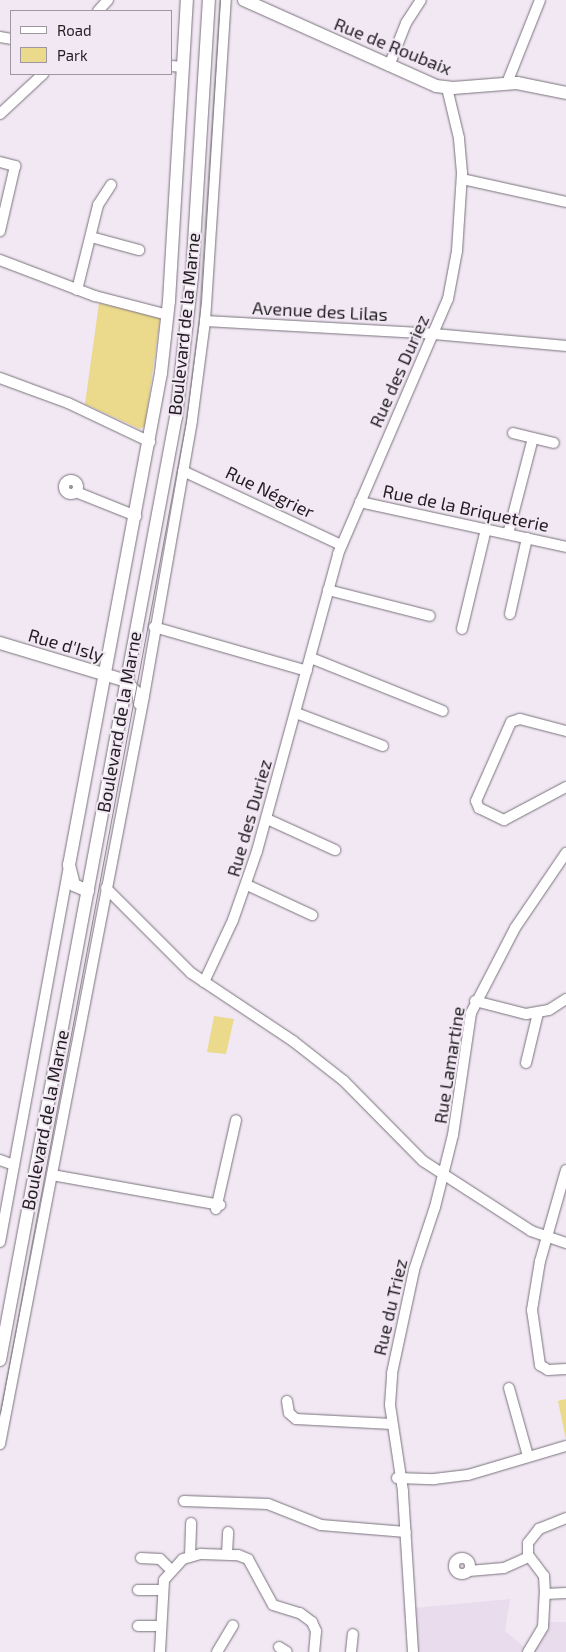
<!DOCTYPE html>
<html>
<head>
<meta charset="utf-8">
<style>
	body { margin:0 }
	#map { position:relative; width:566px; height:1652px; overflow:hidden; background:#f1e8f3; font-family:"Exo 2",sans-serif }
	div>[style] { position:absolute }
	.built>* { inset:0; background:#e9dced }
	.green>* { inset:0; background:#ebd98c }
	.roads { filter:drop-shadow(0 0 1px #79727b) drop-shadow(0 0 1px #79727b) }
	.minor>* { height:10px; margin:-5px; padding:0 5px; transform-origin:5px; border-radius:5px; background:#fff }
	.minor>.ring { margin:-5px; padding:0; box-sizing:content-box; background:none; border:10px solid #fff; border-radius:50% }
	.major>* { height:12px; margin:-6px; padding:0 6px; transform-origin:6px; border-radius:6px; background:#fff }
	.tram>* { height:1px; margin:-0.5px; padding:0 0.5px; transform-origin:0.5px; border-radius:0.5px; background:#8e888f }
	span { translate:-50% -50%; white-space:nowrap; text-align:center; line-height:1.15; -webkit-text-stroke:4px #f1e8f3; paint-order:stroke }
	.street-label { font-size:18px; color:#211d21 }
	.legend { position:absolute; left:10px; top:10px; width:162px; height:65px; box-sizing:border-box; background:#f1e8f3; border:1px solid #9e979f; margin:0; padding:6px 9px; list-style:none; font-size:15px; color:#211d21 }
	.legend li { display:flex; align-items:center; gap:10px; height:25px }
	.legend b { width:25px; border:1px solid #9e979f }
</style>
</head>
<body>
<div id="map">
	<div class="built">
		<div style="clip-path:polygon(510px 1599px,505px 1631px,529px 1651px,548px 1622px,566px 1622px,566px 1652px,416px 1652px,403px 1609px)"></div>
	</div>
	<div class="green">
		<div style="clip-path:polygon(99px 303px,160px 318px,145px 426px,140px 429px,85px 404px)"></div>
		<div style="clip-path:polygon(214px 1016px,234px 1019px,226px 1054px,207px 1052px)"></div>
		<div style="clip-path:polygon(566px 1399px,566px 1440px,558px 1401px)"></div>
	</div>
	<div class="roads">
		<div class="minor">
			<div style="left:98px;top:11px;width:15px;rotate:-48deg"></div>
			<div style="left:0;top:37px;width:11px;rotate:10deg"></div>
			<div style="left:171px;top:66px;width:12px;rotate:5deg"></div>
			<div style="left:389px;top:66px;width:46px;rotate:-68.4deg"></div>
			<div style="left:406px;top:23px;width:27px;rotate:-57deg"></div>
			<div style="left:507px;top:83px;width:89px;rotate:-68.3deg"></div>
			<div style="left:0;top:114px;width:59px;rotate:-42.9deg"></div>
			<div style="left:0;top:162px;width:16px;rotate:15deg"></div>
			<div style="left:15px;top:166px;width:67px;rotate:103deg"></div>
			<div style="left:462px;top:179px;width:107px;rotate:12.5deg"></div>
			<div style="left:91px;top:237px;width:50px;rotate:15.2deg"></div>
			<div style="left:0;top:260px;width:102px;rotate:20.8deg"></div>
			<div style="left:95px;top:296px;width:75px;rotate:14.6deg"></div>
			<div style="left:77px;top:290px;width:88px;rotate:-76.1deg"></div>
			<div style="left:98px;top:205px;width:24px;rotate:-57deg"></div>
			<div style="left:205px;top:321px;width:229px;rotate:3.2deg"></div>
			<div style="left:434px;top:334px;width:133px;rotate:5.2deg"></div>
			<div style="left:0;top:378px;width:72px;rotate:20.2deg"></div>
			<div style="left:68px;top:403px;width:91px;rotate:25.4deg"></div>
			<div style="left:513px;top:433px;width:42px;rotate:13.7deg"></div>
			<div style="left:183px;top:471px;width:174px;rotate:25.1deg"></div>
			<div class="ring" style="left:64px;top:480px;width:4px;height:4px"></div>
			<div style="left:76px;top:492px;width:65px;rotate:21.8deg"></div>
			<div style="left:360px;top:502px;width:211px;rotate:12.3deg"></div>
			<div style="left:508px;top:534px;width:99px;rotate:-75.4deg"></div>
			<div style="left:328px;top:590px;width:105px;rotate:14.3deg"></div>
			<div style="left:510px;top:614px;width:78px;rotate:-77.4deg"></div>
			<div style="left:154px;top:627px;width:159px;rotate:16deg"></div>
			<div style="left:462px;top:629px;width:103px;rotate:-76.5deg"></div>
			<div style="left:311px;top:658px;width:142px;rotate:21.9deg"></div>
			<div style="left:127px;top:681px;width:15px;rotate:48deg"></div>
			<div style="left:137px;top:692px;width:12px;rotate:81deg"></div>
			<div style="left:296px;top:713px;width:93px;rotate:20.8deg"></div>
			<div style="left:566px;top:731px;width:48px;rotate:-165.4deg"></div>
			<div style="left:520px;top:719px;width:9px;rotate:162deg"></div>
			<div style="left:511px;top:722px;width:86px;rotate:113.9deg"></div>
			<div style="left:476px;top:801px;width:8px;rotate:67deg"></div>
			<div style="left:479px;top:808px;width:28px;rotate:26deg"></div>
			<div style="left:504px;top:820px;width:70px;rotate:-28deg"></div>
			<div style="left:267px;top:819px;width:75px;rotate:24.5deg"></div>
			<div style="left:247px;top:885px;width:72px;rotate:24.8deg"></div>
			<div style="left:106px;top:888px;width:120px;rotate:45deg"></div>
			<div style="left:191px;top:973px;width:123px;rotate:33.7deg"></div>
			<div style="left:293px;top:1041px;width:65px;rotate:38.1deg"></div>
			<div style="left:344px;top:1081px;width:112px;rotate:45.4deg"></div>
			<div style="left:423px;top:1161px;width:129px;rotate:32.9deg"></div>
			<div style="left:531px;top:1231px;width:37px;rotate:19deg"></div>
			<div style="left:204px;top:982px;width:68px;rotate:-64.9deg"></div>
			<div style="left:233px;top:920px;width:73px;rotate:-70.8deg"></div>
			<div style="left:257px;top:851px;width:308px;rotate:-74.7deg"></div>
			<div style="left:338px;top:554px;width:278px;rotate:-66.7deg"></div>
			<div style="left:448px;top:299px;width:49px;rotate:-79.4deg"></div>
			<div style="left:457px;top:251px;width:78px;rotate:-86.3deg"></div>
			<div style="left:462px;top:173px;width:35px;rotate:-95deg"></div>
			<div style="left:459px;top:138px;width:51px;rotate:-103.5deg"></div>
			<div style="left:475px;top:1001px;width:53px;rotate:14.3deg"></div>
			<div style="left:526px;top:1014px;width:23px;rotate:-10deg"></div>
			<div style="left:549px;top:1010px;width:20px;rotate:-33deg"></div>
			<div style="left:526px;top:1063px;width:51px;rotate:-76.5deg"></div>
			<div style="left:0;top:1160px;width:15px;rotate:20deg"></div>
			<div style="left:566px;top:1170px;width:95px;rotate:105.9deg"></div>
			<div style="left:540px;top:1261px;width:50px;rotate:99.3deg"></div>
			<div style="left:532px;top:1310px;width:56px;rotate:81.7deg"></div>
			<div style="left:540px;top:1365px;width:9px;rotate:32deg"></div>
			<div style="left:548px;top:1370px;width:18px;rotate:-3deg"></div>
			<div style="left:52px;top:1175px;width:171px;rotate:10.1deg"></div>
			<div style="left:216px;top:1209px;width:91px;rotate:-77.3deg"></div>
			<div style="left:0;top:1242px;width:383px;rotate:-79.6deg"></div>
			<div style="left:509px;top:1388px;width:71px;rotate:74.4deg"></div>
			<div style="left:287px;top:1401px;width:12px;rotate:81deg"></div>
			<div style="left:289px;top:1413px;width:9px;rotate:41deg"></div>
			<div style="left:296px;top:1419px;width:96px;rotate:3deg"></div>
			<div style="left:0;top:1444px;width:762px;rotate:-79.1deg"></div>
			<div style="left:144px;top:696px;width:280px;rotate:-80.1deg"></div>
			<div style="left:192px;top:420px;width:100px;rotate:-82.5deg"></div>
			<div style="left:205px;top:321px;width:322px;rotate:-86.3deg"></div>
			<div style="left:397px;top:1478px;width:37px;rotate:2deg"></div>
			<div style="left:434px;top:1479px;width:34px;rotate:-7deg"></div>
			<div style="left:468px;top:1475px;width:102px;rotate:-16.5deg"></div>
			<div style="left:184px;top:1501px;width:84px;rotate:2deg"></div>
			<div style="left:268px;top:1504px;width:57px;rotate:21.6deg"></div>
			<div style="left:321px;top:1525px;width:85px;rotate:4.7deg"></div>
			<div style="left:227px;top:1554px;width:22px;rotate:-87deg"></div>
			<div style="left:190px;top:1556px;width:33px;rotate:-88deg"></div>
			<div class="ring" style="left:454px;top:1558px;width:6px;height:6px"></div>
			<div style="left:141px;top:1558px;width:19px;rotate:3deg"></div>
			<div style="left:160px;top:1559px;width:16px;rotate:45deg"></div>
			<div style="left:469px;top:1571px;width:35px;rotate:-5deg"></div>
			<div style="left:504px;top:1568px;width:27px;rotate:-24deg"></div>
			<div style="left:138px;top:1590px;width:23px"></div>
			<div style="left:545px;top:1594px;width:21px;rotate:-3deg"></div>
			<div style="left:138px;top:1626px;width:23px"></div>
			<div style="left:279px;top:1647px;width:9px;rotate:32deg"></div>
			<div style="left:160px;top:1652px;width:72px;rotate:-86.8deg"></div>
			<div style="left:164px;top:1580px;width:28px;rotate:-48deg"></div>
			<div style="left:183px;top:1559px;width:19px;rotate:-16deg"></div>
			<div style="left:201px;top:1554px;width:37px;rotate:2deg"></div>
			<div style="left:238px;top:1555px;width:11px;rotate:22deg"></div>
			<div style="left:248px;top:1559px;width:52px;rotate:61.5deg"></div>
			<div style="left:273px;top:1605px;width:28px;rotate:17deg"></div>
			<div style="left:300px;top:1613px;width:15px;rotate:37deg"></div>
			<div style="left:312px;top:1622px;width:10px;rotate:66deg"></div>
			<div style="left:316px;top:1631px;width:21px;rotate:95deg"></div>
			<div style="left:217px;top:1652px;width:31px;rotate:-59deg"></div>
			<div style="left:351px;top:1652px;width:18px;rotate:-84deg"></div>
			<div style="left:413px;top:1652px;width:161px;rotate:-93.6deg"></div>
			<div style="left:403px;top:1491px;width:87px;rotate:-98.6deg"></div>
			<div style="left:390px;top:1405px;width:32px;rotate:-86deg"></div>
			<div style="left:392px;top:1373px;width:105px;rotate:-77.9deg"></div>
			<div style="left:414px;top:1270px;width:66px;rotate:-71.6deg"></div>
			<div style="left:435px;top:1207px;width:74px;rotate:-76deg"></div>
			<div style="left:453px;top:1135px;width:123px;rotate:-81.6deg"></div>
			<div style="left:471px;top:1013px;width:96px;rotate:-62.6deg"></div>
			<div style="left:515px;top:928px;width:91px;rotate:-55.8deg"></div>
			<div style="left:528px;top:1652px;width:29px;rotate:-59deg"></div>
			<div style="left:543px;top:1627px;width:33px;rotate:-87deg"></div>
			<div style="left:545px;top:1594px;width:18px;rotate:-93deg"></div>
			<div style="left:544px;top:1576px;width:26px;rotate:-127deg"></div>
			<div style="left:528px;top:1555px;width:12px;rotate:-90deg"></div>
			<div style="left:528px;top:1543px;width:18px;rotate:-52deg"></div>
			<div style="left:539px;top:1529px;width:29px;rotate:-22deg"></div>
		</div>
		<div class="major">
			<div style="left:244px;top:0;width:210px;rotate:24.1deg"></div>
			<div style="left:436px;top:86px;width:17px;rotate:7deg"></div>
			<div style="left:453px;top:88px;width:64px;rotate:-4.5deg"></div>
			<div style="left:517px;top:83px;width:50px;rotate:11.5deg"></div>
			<div style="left:0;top:643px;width:133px;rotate:16.7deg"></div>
			<div style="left:88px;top:891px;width:15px;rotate:-157deg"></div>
			<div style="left:74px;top:885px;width:21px;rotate:-104deg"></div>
			<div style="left:69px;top:865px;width:501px;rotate:-79.41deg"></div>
			<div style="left:161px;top:373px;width:72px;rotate:-83.7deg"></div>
			<div style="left:169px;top:301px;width:302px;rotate:-86.6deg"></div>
			<div style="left:0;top:1360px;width:959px;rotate:-79.43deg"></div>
			<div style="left:176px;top:417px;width:142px;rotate:-83.5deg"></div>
			<div style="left:192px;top:276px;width:277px;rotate:-86.5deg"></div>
		</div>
	</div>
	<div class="tram">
		<div style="left:0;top:1413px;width:1009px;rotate:-79.38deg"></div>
		<div style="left:186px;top:421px;width:120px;rotate:-82.8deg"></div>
		<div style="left:201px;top:302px;width:303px;rotate:-86.4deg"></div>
	</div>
	<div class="street-label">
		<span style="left:393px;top:46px;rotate:22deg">Rue de Roubaix</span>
		<span style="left:320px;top:311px;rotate:3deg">Avenue des Lilas</span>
		<span style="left:184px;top:324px;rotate:-84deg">Boulevard de la Marne</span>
		<span style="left:399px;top:371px;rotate:-66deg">Rue des Duriez</span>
		<span style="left:270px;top:492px;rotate:26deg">Rue Négrier</span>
		<span style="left:466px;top:508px;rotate:12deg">Rue de la Briqueterie</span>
		<span style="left:66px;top:645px;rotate:16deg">Rue d'Isly</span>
		<span style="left:119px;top:722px;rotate:-80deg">Boulevard de la Marne</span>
		<span style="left:249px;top:818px;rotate:-74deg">Rue des Duriez</span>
		<span style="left:449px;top:1065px;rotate:-81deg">Rue Lamartine</span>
		<span style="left:45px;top:1120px;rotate:-79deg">Boulevard de la Marne</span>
		<span style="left:390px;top:1307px;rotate:-77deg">Rue du Triez</span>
	</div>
	<ul class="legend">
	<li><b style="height:6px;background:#fff"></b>Road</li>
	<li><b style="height:14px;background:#ebd98c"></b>Park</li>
	</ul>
</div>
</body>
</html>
